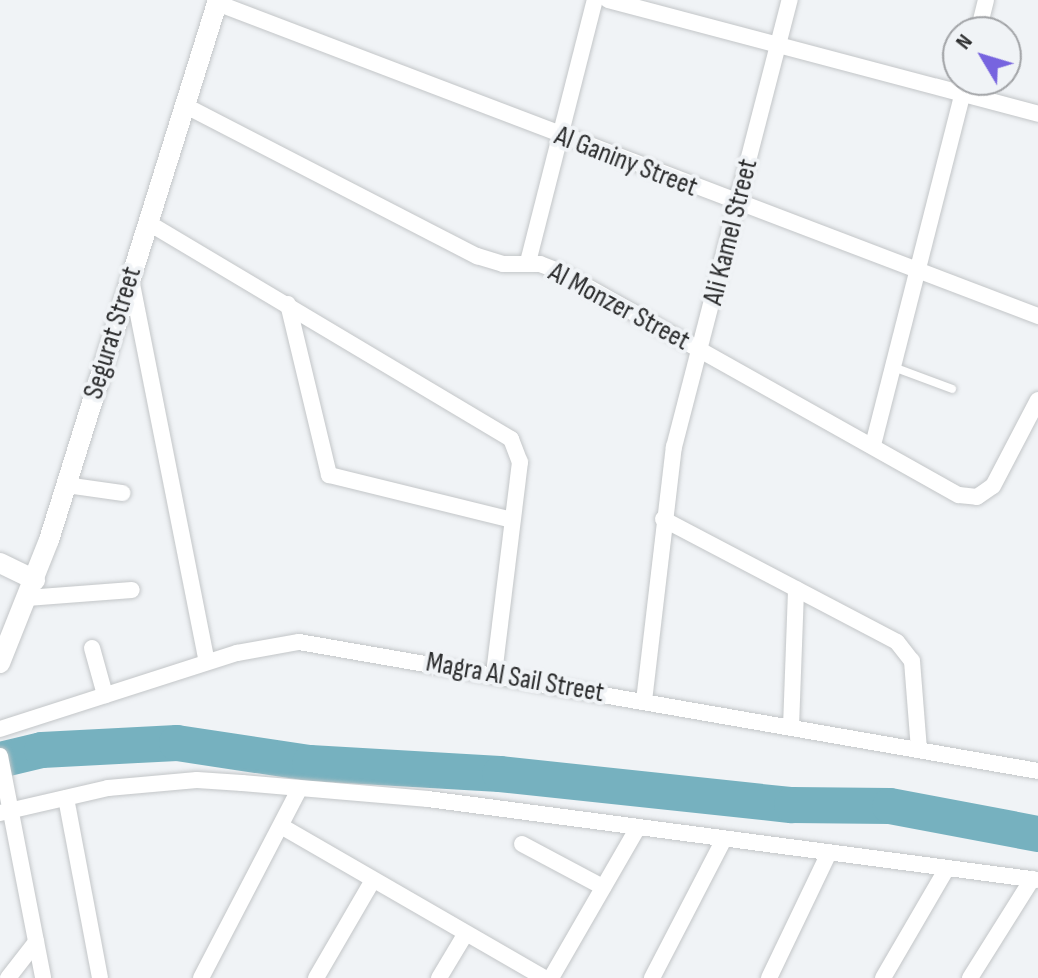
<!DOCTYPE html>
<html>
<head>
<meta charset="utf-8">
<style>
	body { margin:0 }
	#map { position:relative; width:1038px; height:978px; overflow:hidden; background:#f0f3f6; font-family:"Sofia Sans Condensed",sans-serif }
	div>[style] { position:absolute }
	.river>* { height:36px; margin:-18px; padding:0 18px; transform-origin:18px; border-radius:18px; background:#76b1bf }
	.roads { filter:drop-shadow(0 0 2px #c3c6c8) drop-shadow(0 0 2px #c3c6c8) }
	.service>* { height:8px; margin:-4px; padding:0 4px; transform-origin:4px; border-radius:4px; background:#fff }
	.minor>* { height:16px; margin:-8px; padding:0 8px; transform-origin:8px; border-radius:8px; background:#fff }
	.tertiary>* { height:20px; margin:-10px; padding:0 10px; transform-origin:10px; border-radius:10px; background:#fff }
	span { translate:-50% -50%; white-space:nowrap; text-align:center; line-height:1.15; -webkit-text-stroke:8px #f0f3f6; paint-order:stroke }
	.street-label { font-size:28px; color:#2b2c2d }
	.north { position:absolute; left:942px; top:16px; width:80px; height:80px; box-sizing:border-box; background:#f0f3f6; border:2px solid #a1a3a6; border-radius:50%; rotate:308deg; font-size:22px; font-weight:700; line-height:32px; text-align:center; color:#2b2c2d }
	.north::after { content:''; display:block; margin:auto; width:28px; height:36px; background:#7764df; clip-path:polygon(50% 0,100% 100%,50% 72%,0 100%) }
</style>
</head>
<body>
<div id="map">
	<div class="river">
		<div style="left:0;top:760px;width:43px;rotate:-13.4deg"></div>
		<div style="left:42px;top:750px;width:135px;rotate:-3deg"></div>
		<div style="left:177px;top:743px;width:134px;rotate:8.6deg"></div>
		<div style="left:310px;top:763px;width:190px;rotate:3.3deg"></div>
		<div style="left:500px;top:774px;width:294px;rotate:6.1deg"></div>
		<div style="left:792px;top:805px;width:98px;rotate:0.6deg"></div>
		<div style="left:890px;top:806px;width:151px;rotate:10.7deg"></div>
	</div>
	<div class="roads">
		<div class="service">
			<div style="left:893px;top:367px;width:63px;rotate:20.4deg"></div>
		</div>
		<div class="minor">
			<div style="left:608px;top:0;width:445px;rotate:14.8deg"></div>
			<div style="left:217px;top:3px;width:879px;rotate:20.87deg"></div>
			<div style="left:978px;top:32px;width:33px;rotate:-76deg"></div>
			<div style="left:184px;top:105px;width:330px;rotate:27.3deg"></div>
			<div style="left:477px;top:256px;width:27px;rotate:17deg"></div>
			<div style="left:503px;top:264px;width:37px"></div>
			<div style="left:540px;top:264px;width:22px;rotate:21deg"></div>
			<div style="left:561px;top:272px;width:456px;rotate:29.3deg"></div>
			<div style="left:959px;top:495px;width:18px;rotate:6deg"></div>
			<div style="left:977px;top:497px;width:19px;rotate:-35deg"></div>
			<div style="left:993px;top:486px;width:97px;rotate:-62.4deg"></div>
			<div style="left:147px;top:222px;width:424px;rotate:30.8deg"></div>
			<div style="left:511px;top:439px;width:25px;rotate:69deg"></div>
			<div style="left:520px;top:462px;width:215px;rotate:97deg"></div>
			<div style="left:528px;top:262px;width:270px;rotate:-75.7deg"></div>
			<div style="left:131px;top:279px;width:390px;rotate:78.8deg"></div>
			<div style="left:288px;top:304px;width:176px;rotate:76.5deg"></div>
			<div style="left:329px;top:475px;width:188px;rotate:13.8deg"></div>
			<div style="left:873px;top:445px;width:377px;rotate:-75.7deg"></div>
			<div style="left:66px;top:485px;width:57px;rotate:8.1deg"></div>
			<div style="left:663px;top:519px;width:264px;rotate:27.7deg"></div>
			<div style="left:897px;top:642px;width:24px;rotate:52deg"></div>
			<div style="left:912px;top:661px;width:88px;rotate:85.5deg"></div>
			<div style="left:27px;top:598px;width:105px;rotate:-4.4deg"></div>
			<div style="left:92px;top:648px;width:49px;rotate:74.5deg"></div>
			<div style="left:644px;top:701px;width:256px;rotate:-83.3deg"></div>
			<div style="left:674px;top:447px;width:462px;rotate:-75.5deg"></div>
			<div style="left:791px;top:727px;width:138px;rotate:-87.9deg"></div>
			<div style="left:0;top:729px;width:249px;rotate:-17.8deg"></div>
			<div style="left:237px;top:653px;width:63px;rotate:-10.1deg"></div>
			<div style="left:299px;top:642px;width:750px;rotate:9.9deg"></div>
			<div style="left:0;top:756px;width:226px;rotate:79deg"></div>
			<div style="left:66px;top:798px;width:183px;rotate:79.3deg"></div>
			<div style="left:0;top:813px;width:111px;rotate:-13deg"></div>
			<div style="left:108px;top:788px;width:89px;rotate:-5.1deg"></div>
			<div style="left:197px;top:780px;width:45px;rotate:3.8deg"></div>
			<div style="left:242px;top:783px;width:187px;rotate:4.9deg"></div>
			<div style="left:428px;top:799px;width:615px;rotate:7.56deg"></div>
			<div style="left:281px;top:826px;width:304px;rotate:30deg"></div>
			<div style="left:522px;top:844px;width:92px;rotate:28deg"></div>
			<div style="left:8px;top:978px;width:46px;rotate:-52.1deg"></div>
			<div style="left:201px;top:978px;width:214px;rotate:-62.5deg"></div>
			<div style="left:316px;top:978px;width:113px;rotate:-59.8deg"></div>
			<div style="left:439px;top:978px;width:52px;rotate:-59deg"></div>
			<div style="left:551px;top:978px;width:172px;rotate:-60deg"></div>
			<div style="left:652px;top:978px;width:157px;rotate:-62.6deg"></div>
			<div style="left:769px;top:978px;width:139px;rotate:-64.4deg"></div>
			<div style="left:883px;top:978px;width:127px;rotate:-59.8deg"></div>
			<div style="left:970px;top:978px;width:117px;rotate:-57.9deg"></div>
		</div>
		<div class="tertiary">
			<div style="left:0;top:563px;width:39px;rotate:26deg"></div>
			<div style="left:0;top:663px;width:132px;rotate:-68.3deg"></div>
			<div style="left:49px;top:540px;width:566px;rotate:-72.62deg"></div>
		</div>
	</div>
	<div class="street-label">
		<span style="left:626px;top:162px;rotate:21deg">Al Ganiny Street</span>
		<span style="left:731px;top:232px;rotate:-76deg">Ali Kamel Street</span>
		<span style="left:619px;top:307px;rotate:28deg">Al Monzer Street</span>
		<span style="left:113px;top:333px;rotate:-73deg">Segurat Street</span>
		<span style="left:515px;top:678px;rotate:10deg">Magra Al Sail Street</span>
	</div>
	<div class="north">N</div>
</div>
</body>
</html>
